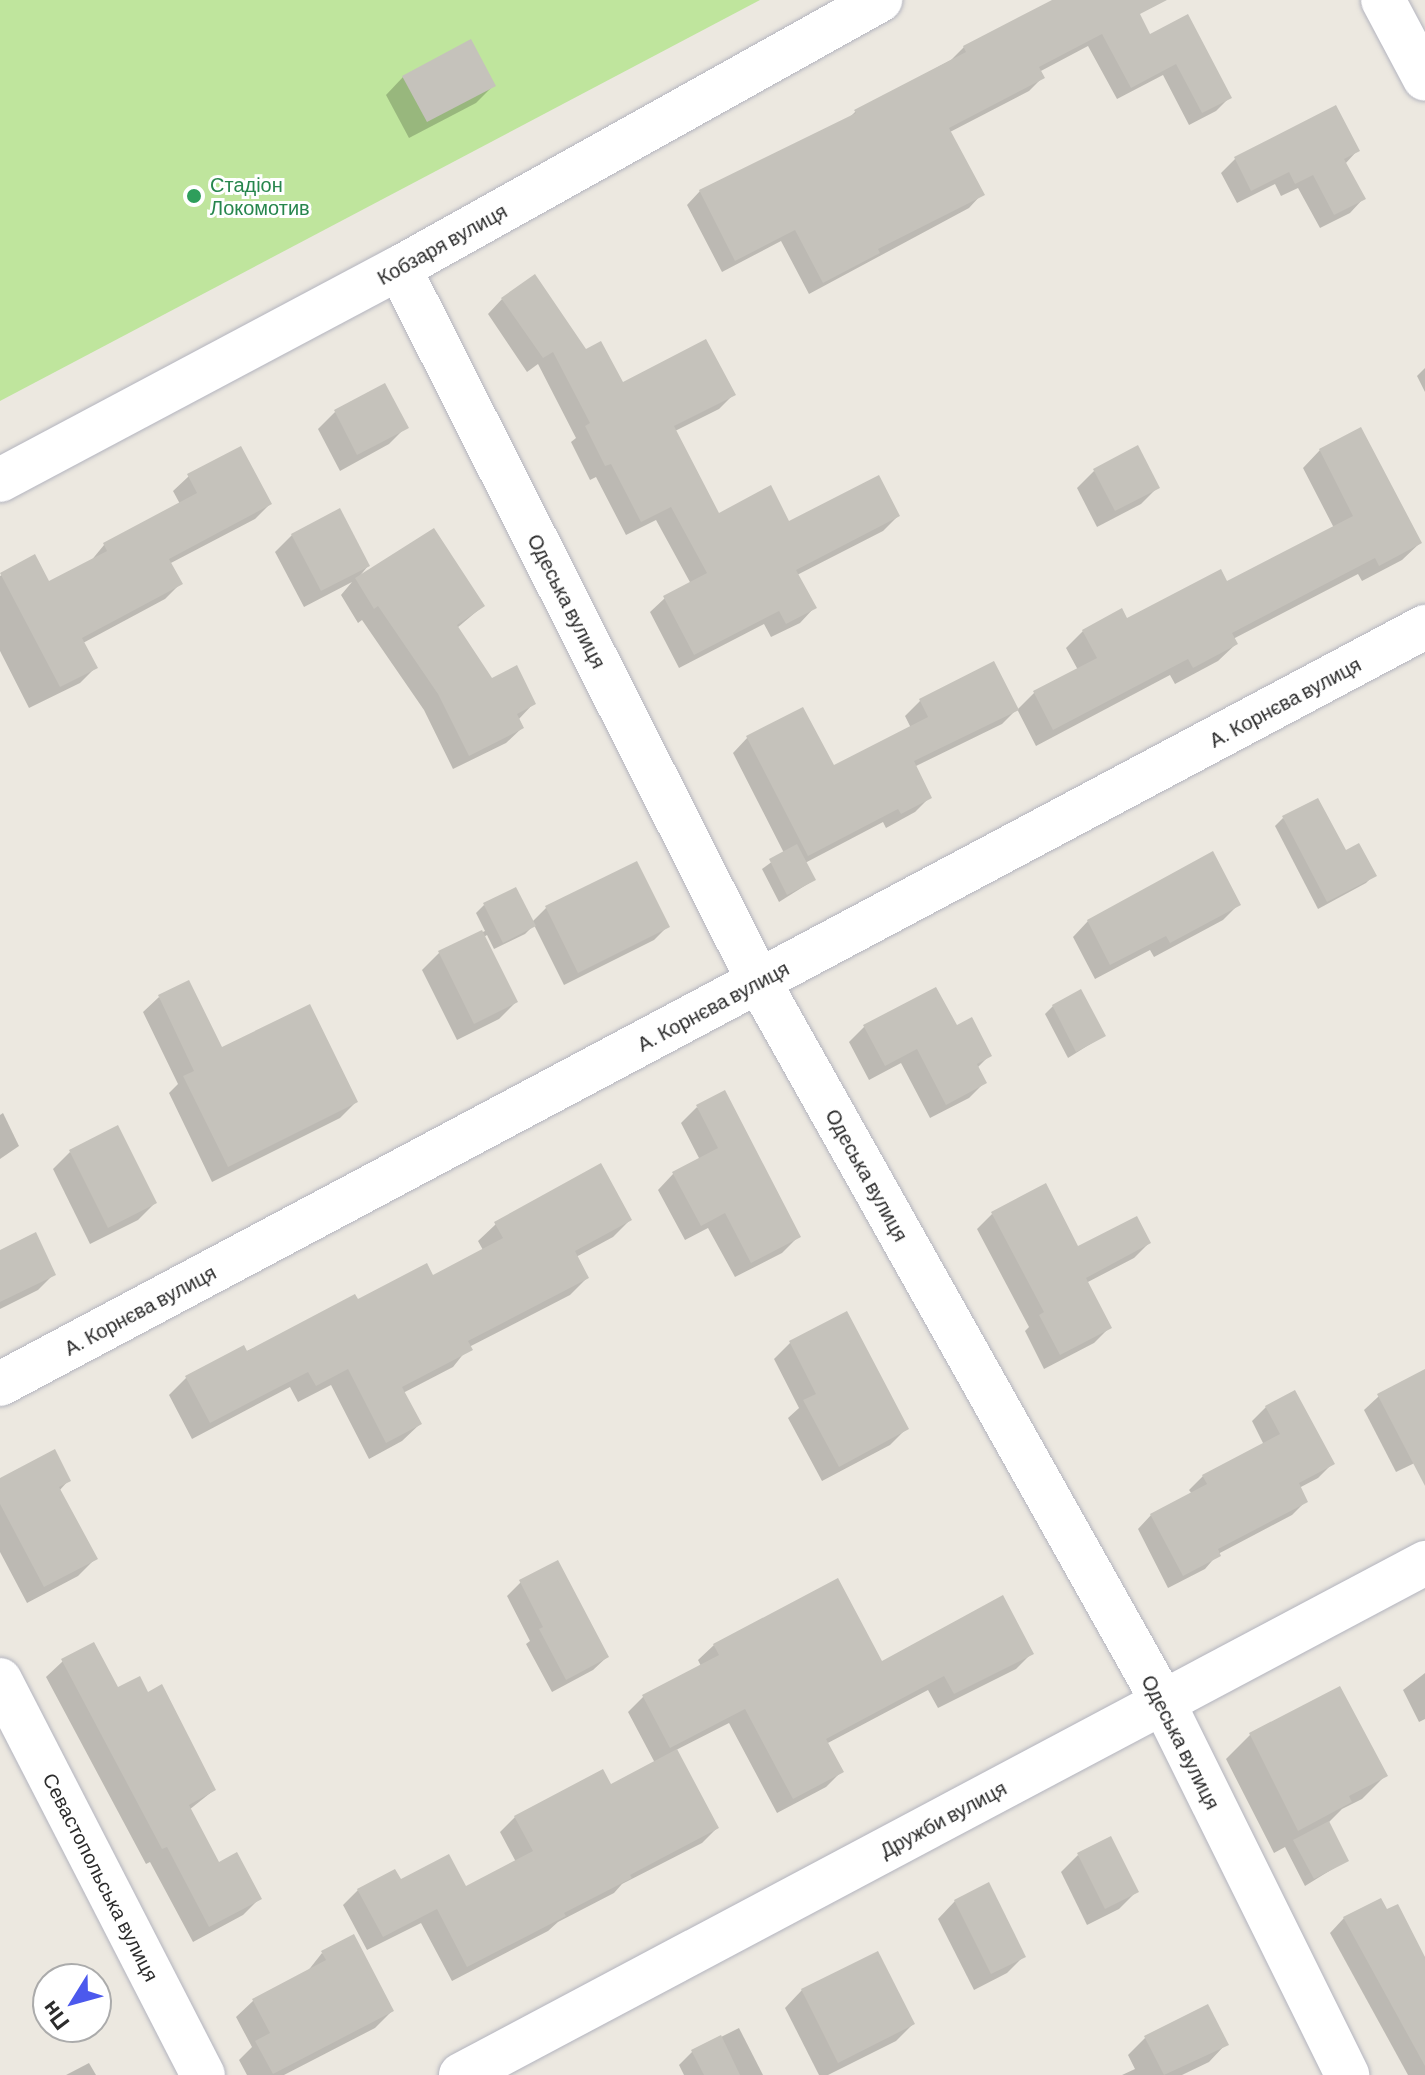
<!DOCTYPE html>
<html>
<head>
<meta charset="utf-8">
<style>
	body { margin:0 }
	#map { position:relative; width:1425px; height:2075px; overflow:hidden; background:#ece8e0; font-family:Barlow,sans-serif }
	div>[style] { position:absolute }
	.pitch>* { inset:0; background:#bfe59d }
	.shadow>* { inset:0; background:#0003 }
	.building>* { inset:0; background:#c5c2bb }
	.roads { filter:drop-shadow(0 0 2px #b3b4be) drop-shadow(0 0 2px #b3b4be) }
	.minor>* { height:44px; margin:-22px; padding:0 22px; transform-origin:22px; border-radius:22px; background:#fff }
	.dots>* { width:22px; height:22px; translate:-50% -50%; box-sizing:border-box; border:4px solid #fff; border-radius:50% }
	span { translate:-50% -50%; white-space:nowrap; text-align:center; line-height:1.15; -webkit-text-stroke:6px #fff; paint-order:stroke }
	.leisure-label { font-size:20px; color:#27864d }
	.left { translate:0 -50%; text-align:left }
	.street-label { font-size:20px; color:#2c2c2c }
	.north { position:absolute; left:32px; top:1963px; width:80px; height:80px; box-sizing:border-box; background:#fff; border:2px solid #ababab; border-radius:50%; rotate:233deg; font-size:22px; font-weight:700; line-height:32px; text-align:center; color:#2c2c2c }
	.north::after { content:''; display:block; margin:auto; width:28px; height:36px; background:#4c59ed; clip-path:polygon(50% 0,100% 100%,50% 72%,0 100%) }
</style>
</head>
<body>
<div id="map">
	<div class="pitch">
		<div style="clip-path:polygon(0 0,760px 0,0 401px)"></div>
	</div>
	<div class="shadow">
		<div style="clip-path:polygon(1070px 0,1130px 0,1149px 37px,1230px 97px,1216px 111px,1189px 125px,1163px 75px,1117px 99px,1088px 46px,1039px 72px,1042px 78px,1029px 91px,950px 132px,982px 194px,969px 208px,809px 294px,781px 241px,722px 272px,687px 205px,700px 191px,847px 120px,855px 112px,951px 60px,964px 47px)"></div>
		<div style="clip-path:polygon(403px 77px,493px 86px,476px 103px,409px 138px,386px 95px)"></div>
		<div style="clip-path:polygon(1357px 151px,1345px 164px,1363px 199px,1350px 213px,1320px 228px,1298px 188px,1281px 196px,1275px 184px,1237px 203px,1221px 173px,1235px 159px)"></div>
		<div style="clip-path:polygon(502px 299px,586px 352px,622px 385px,734px 394px,719px 409px,675px 431px,718px 515px,789px 523px,898px 516px,883px 531px,797px 575px,814px 608px,800px 623px,771px 637px,764px 624px,679px 668px,650px 612px,665px 598px,691px 584px,656px 520px,626px 535px,596px 477px,590px 480px,571px 442px,576px 438px,538px 364px,527px 372px,488px 314px)"></div>
		<div style="clip-path:polygon(1425px 368px,1425px 392px,1417px 376px)"></div>
		<div style="clip-path:polygon(335px 412px,406px 427px,389px 444px,340px 471px,318px 429px)"></div>
		<div style="clip-path:polygon(1360px 430px,1420px 543px,1402px 560px,1362px 581px,1358px 574px,1233px 639px,1236px 644px,1218px 661px,1175px 684px,1170px 675px,1036px 746px,1017px 709px,1002px 724px,914px 767px,930px 797px,915px 812px,886px 828px,883px 822px,805px 863px,814px 880px,779px 902px,762px 869px,784px 853px,733px 753px,748px 737px,802px 709px,833px 768px,911px 728px,905px 716px,920px 701px,993px 664px,1017px 710px,1034px 693px,1078px 670px,1066px 648px,1083px 631px,1122px 611px,1127px 621px,1220px 572px,1226px 584px,1334px 528px,1303px 468px,1320px 450px)"></div>
		<div style="clip-path:polygon(1094px 471px,1158px 487px,1141px 504px,1097px 527px,1077px 488px)"></div>
		<div style="clip-path:polygon(189px 476px,270px 504px,255px 519px,169px 564px,180px 584px,165px 599px,83px 643px,95px 668px,80px 683px,29px 708px,0 651px,0 576px,34px 557px,48px 584px,90px 562px,104px 545px,180px 504px,173px 491px)"></div>
		<div style="clip-path:polygon(292px 535px,368px 566px,358px 578px,483px 606px,457px 628px,491px 681px,534px 703px,518px 720px,522px 728px,506px 743px,453px 769px,424px 710px,362px 620px,358px 623px,341px 595px,352px 582px,304px 607px,275px 552px)"></div>
		<div style="clip-path:polygon(1283px 818px,1345px 853px,1374px 875px,1366px 883px,1318px 909px,1275px 826px)"></div>
		<div style="clip-path:polygon(1239px 904px,1223px 920px,1154px 957px,1150px 950px,1095px 979px,1073px 937px,1088px 921px)"></div>
		<div style="clip-path:polygon(484px 905px,532px 922px,546px 908px,667px 927px,654px 940px,564px 985px,534px 925px,525px 934px,494px 949px,487px 935px,484px 937px,516px 1002px,499px 1019px,457px 1040px,422px 970px,439px 953px,485px 931px,476px 913px)"></div>
		<div style="clip-path:polygon(159px 997px,222px 1049px,356px 1102px,340px 1118px,212px 1182px,169px 1093px,178px 1084px,143px 1012px)"></div>
		<div style="clip-path:polygon(1053px 1006px,1103px 1036px,1068px 1058px,1045px 1014px)"></div>
		<div style="clip-path:polygon(865px 1026px,956px 1028px,990px 1055px,977px 1068px,984px 1083px,969px 1098px,930px 1118px,901px 1063px,869px 1080px,849px 1042px)"></div>
		<div style="clip-path:polygon(697px 1107px,798px 1237px,782px 1253px,735px 1277px,708px 1228px,685px 1240px,658px 1190px,673px 1174px,700px 1160px,681px 1123px)"></div>
		<div style="clip-path:polygon(3px 1113px,19px 1146px,0 1159px,0 1115px)"></div>
		<div style="clip-path:polygon(70px 1152px,155px 1203px,138px 1220px,90px 1244px,53px 1169px)"></div>
		<div style="clip-path:polygon(992px 1214px,1077px 1248px,1149px 1243px,1134px 1258px,1086px 1283px,1109px 1328px,1094px 1343px,1044px 1369px,1025px 1331px,1029px 1327px,977px 1229px)"></div>
		<div style="clip-path:polygon(630px 1220px,613px 1237px,576px 1257px,587px 1278px,570px 1295px,469px 1347px,453px 1367px,403px 1393px,420px 1424px,402px 1441px,369px 1459px,331px 1385px,298px 1402px,290px 1387px,192px 1439px,169px 1395px,186px 1378px,357px 1302px,432px 1278px,483px 1250px,478px 1241px,496px 1224px)"></div>
		<div style="clip-path:polygon(0 1252px,54px 1274px,38px 1290px,0 1309px)"></div>
		<div style="clip-path:polygon(846px 1313px,906px 1429px,890px 1445px,822px 1481px,788px 1418px,799px 1408px,774px 1359px,790px 1343px)"></div>
		<div style="clip-path:polygon(1425px 1371px,1425px 1458px,1396px 1472px,1364px 1410px,1379px 1396px)"></div>
		<div style="clip-path:polygon(1266px 1407px,1332px 1464px,1318px 1478px,1299px 1488px,1306px 1501px,1292px 1515px,1218px 1554px,1205px 1569px,1168px 1588px,1138px 1529px,1151px 1515px,1192px 1494px,1189px 1490px,1203px 1476px,1264px 1445px,1252px 1421px)"></div>
		<div style="clip-path:polygon(0 1480px,69px 1480px,59px 1491px,95px 1559px,78px 1576px,27px 1603px,0 1552px)"></div>
		<div style="clip-path:polygon(521px 1582px,607px 1657px,593px 1670px,552px 1692px,526px 1644px,530px 1641px,507px 1596px)"></div>
		<div style="clip-path:polygon(714px 1645px,881px 1664px,1032px 1653px,1016px 1669px,938px 1708px,928px 1690px,826px 1744px,841px 1772px,826px 1787px,777px 1813px,729px 1723px,676px 1750px,717px 1828px,702px 1843px,622px 1884px,614px 1893px,558px 1922px,548px 1931px,452px 1981px,421px 1923px,367px 1950px,343px 1905px,358px 1890px,400px 1882px,465px 1889px,516px 1862px,500px 1832px,515px 1817px,610px 1787px,655px 1763px,628px 1712px,643px 1697px,701px 1666px,698px 1660px)"></div>
		<div style="clip-path:polygon(63px 1661px,214px 1790px,189px 1810px,218px 1864px,259px 1899px,243px 1915px,193px 1942px,150px 1862px,146px 1864px,46px 1677px)"></div>
		<div style="clip-path:polygon(1425px 1673px,1425px 1719px,1419px 1722px,1403px 1690px)"></div>
		<div style="clip-path:polygon(1339px 1689px,1386px 1775px,1362px 1799px,1342px 1809px,1328px 1823px,1347px 1860px,1305px 1886px,1285px 1847px,1274px 1853px,1226px 1759px,1250px 1735px)"></div>
		<div style="clip-path:polygon(1078px 1855px,1136px 1892px,1119px 1909px,1087px 1925px,1061px 1872px)"></div>
		<div style="clip-path:polygon(955px 1901px,1024px 1956px,1007px 1973px,974px 1990px,938px 1919px)"></div>
		<div style="clip-path:polygon(1386px 1912px,1425px 1961px,1425px 2075px,1408px 2075px,1330px 1933px,1344px 1918px)"></div>
		<div style="clip-path:polygon(322px 1953px,392px 2011px,375px 2028px,284px 2075px,247px 2075px,239px 2060px,252px 2047px,236px 2017px,254px 2000px,307px 1972px)"></div>
		<div style="clip-path:polygon(802px 1990px,913px 2024px,896px 2041px,828px 2075px,819px 2075px,785px 2008px)"></div>
		<div style="clip-path:polygon(739px 2028px,763px 2075px,684px 2075px,679px 2065px,693px 2051px)"></div>
		<div style="clip-path:polygon(1145px 2038px,1226px 2044px,1209px 2062px,1182px 2075px,1122px 2075px,1135px 2069px,1128px 2055px)"></div>
		<div style="clip-path:polygon(89px 2063px,96px 2075px,66px 2075px)"></div>
	</div>
	<div class="building">
		<div style="clip-path:polygon(1052px 0,1167px 0,1140px 14px,1150px 34px,1188px 14px,1232px 98px,1202px 113px,1176px 64px,1131px 88px,1102px 34px,1039px 67px,1045px 78px,949px 128px,985px 195px,878px 249px,880px 253px,823px 283px,795px 230px,735px 261px,699px 190px,856px 113px,854px 110px,966px 52px,963px 46px)"></div>
		<div style="clip-path:polygon(471px 39px,496px 86px,427px 122px,402px 76px)"></div>
		<div style="clip-path:polygon(1336px 105px,1360px 151px,1344px 159px,1366px 199px,1334px 215px,1313px 175px,1295px 184px,1289px 172px,1251px 191px,1234px 157px)"></div>
		<div style="clip-path:polygon(535px 274px,586px 349px,601px 341px,623px 382px,706px 339px,736px 395px,674px 426px,719px 513px,771px 485px,789px 521px,879px 475px,900px 516px,796px 570px,817px 608px,786px 624px,779px 611px,694px 655px,663px 596px,707px 573px,671px 507px,641px 522px,611px 464px,605px 466px,585px 426px,590px 423px,553px 352px,543px 358px,501px 298px)"></div>
		<div style="clip-path:polygon(385px 383px,409px 428px,357px 455px,334px 410px)"></div>
		<div style="clip-path:polygon(1361px 427px,1422px 543px,1379px 566px,1375px 558px,1232px 633px,1238px 644px,1193px 668px,1188px 659px,1053px 730px,1033px 691px,1097px 658px,1082px 630px,1122px 608px,1127px 618px,1221px 569px,1227px 581px,1353px 516px,1319px 449px)"></div>
		<div style="clip-path:polygon(1138px 445px,1160px 488px,1115px 511px,1093px 469px)"></div>
		<div style="clip-path:polygon(241px 446px,272px 504px,169px 559px,183px 584px,82px 638px,98px 668px,60px 687px,0 573px,35px 554px,49px 581px,107px 551px,103px 543px,197px 493px,187px 474px)"></div>
		<div style="clip-path:polygon(340px 508px,370px 566px,321px 591px,291px 534px)"></div>
		<div style="clip-path:polygon(434px 528px,485px 606px,457px 625px,492px 678px,517px 665px,536px 704px,517px 714px,524px 728px,469px 756px,438px 694px,378px 606px,374px 609px,355px 578px)"></div>
		<div style="clip-path:polygon(994px 661px,1019px 710px,914px 761px,932px 798px,901px 814px,898px 809px,808px 856px,746px 736px,803px 707px,834px 765px,928px 717px,919px 699px)"></div>
		<div style="clip-path:polygon(1318px 798px,1346px 850px,1359px 843px,1377px 876px,1327px 902px,1282px 816px)"></div>
		<div style="clip-path:polygon(797px 844px,816px 880px,787px 895px,769px 859px)"></div>
		<div style="clip-path:polygon(1213px 851px,1241px 905px,1170px 943px,1166px 936px,1110px 965px,1087px 920px)"></div>
		<div style="clip-path:polygon(637px 861px,670px 927px,578px 973px,545px 906px)"></div>
		<div style="clip-path:polygon(516px 887px,536px 926px,503px 943px,483px 903px)"></div>
		<div style="clip-path:polygon(482px 930px,518px 1002px,474px 1024px,438px 951px)"></div>
		<div style="clip-path:polygon(189px 980px,222px 1047px,310px 1004px,358px 1102px,228px 1167px,183px 1076px,194px 1071px,158px 995px)"></div>
		<div style="clip-path:polygon(936px 987px,957px 1025px,972px 1017px,992px 1056px,977px 1064px,987px 1083px,946px 1105px,917px 1049px,885px 1066px,863px 1025px)"></div>
		<div style="clip-path:polygon(1081px 989px,1106px 1036px,1076px 1052px,1052px 1005px)"></div>
		<div style="clip-path:polygon(725px 1090px,801px 1237px,751px 1263px,725px 1213px,701px 1226px,672px 1172px,718px 1148px,696px 1105px)"></div>
		<div style="clip-path:polygon(118px 1125px,157px 1203px,108px 1228px,69px 1150px)"></div>
		<div style="clip-path:polygon(601px 1163px,632px 1220px,575px 1251px,589px 1278px,468px 1341px,473px 1350px,402px 1387px,422px 1424px,386px 1443px,348px 1369px,316px 1386px,308px 1372px,210px 1423px,185px 1376px,244px 1345px,247px 1351px,355px 1294px,358px 1299px,427px 1263px,433px 1275px,503px 1238px,494px 1222px)"></div>
		<div style="clip-path:polygon(1046px 1183px,1078px 1246px,1137px 1216px,1151px 1243px,1086px 1278px,1112px 1328px,1060px 1355px,1039px 1315px,1044px 1312px,991px 1212px)"></div>
		<div style="clip-path:polygon(36px 1232px,56px 1275px,0 1302px,0 1250px)"></div>
		<div style="clip-path:polygon(847px 1311px,909px 1429px,839px 1467px,803px 1400px,816px 1394px,789px 1341px)"></div>
		<div style="clip-path:polygon(1425px 1369px,1425px 1486px,1377px 1394px)"></div>
		<div style="clip-path:polygon(1295px 1390px,1335px 1464px,1299px 1483px,1308px 1502px,1218px 1549px,1221px 1556px,1183px 1576px,1150px 1514px,1207px 1484px,1202px 1475px,1280px 1434px,1265px 1406px)"></div>
		<div style="clip-path:polygon(55px 1449px,71px 1481px,59px 1487px,98px 1559px,44px 1587px,0 1504px,0 1478px)"></div>
		<div style="clip-path:polygon(558px 1560px,609px 1657px,566px 1680px,539px 1629px,543px 1627px,519px 1580px)"></div>
		<div style="clip-path:polygon(838px 1578px,882px 1661px,1003px 1595px,1034px 1654px,954px 1694px,944px 1676px,826px 1739px,844px 1772px,793px 1799px,745px 1709px,670px 1748px,642px 1695px,719px 1655px,713px 1644px)"></div>
		<div style="clip-path:polygon(94px 1642px,118px 1687px,140px 1676px,148px 1692px,162px 1684px,216px 1790px,189px 1805px,219px 1862px,237px 1852px,262px 1899px,209px 1927px,167px 1847px,162px 1849px,61px 1659px)"></div>
		<div style="clip-path:polygon(1340px 1686px,1388px 1776px,1349px 1796px,1352px 1802px,1298px 1831px,1249px 1733px)"></div>
		<div style="clip-path:polygon(677px 1749px,719px 1828px,630px 1875px,632px 1878px,564px 1913px,566px 1916px,467px 1967px,437px 1909px,383px 1937px,357px 1889px,395px 1869px,401px 1879px,449px 1854px,466px 1886px,533px 1851px,514px 1816px,603px 1769px,611px 1784px)"></div>
		<div style="clip-path:polygon(1329px 1821px,1349px 1861px,1314px 1879px,1293px 1840px)"></div>
		<div style="clip-path:polygon(1111px 1836px,1139px 1892px,1105px 1909px,1077px 1853px)"></div>
		<div style="clip-path:polygon(989px 1882px,1026px 1957px,991px 1974px,954px 1900px)"></div>
		<div style="clip-path:polygon(1381px 1898px,1387px 1909px,1398px 1904px,1425px 1957px,1425px 2066px,1343px 1917px)"></div>
		<div style="clip-path:polygon(354px 1934px,394px 2011px,273px 2074px,255px 2041px,270px 2033px,252px 1999px,326px 1960px,321px 1951px)"></div>
		<div style="clip-path:polygon(878px 1951px,915px 2024px,838px 2063px,801px 1989px)"></div>
		<div style="clip-path:polygon(1208px 2004px,1229px 2045px,1164px 2075px,1144px 2036px)"></div>
		<div style="clip-path:polygon(721px 2035px,740px 2075px,704px 2075px,691px 2050px)"></div>
	</div>
	<div class="roads">
		<div class="minor">
			<div style="left:1383px;top:0;width:89px;rotate:62deg"></div>
			<div style="left:399px;top:268px;width:800px;rotate:63.24deg"></div>
			<div style="left:759px;top:982px;width:826px;rotate:60.7deg"></div>
			<div style="left:1163px;top:1702px;width:416px;rotate:63.7deg"></div>
			<div style="left:0;top:480px;width:452px;rotate:-28deg"></div>
			<div style="left:399px;top:268px;width:551px;rotate:-29.13deg"></div>
			<div style="left:0;top:1384px;width:1614px;rotate:-27.98deg"></div>
			<div style="left:0;top:1680px;width:444px;rotate:62.8deg"></div>
			<div style="left:461px;top:2075px;width:1092px;rotate:-27.97deg"></div>
		</div>
	</div>
	<div class="dots">
		<div style="left:194px;top:196px;background:#2e9e5b"></div>
	</div>
	<div class="leisure-label">
		<span class="left" style="left:210px;top:196px">Стадіон<br>Локомотив</span>
	</div>
	<div class="street-label">
		<span style="left:442px;top:244px;rotate:-29deg">Кобзаря вулиця</span>
		<span style="left:567px;top:601px;rotate:63deg">Одеська вулиця</span>
		<span style="left:1285px;top:702px;rotate:-28deg">А. Корнєва вулиця</span>
		<span style="left:713px;top:1006px;rotate:-28deg">А. Корнєва вулиця</span>
		<span style="left:867px;top:1175px;rotate:61deg">Одеська вулиця</span>
		<span style="left:140px;top:1310px;rotate:-28deg">А. Корнєва вулиця</span>
		<span style="left:1181px;top:1742px;rotate:63deg">Одеська вулиця</span>
		<span style="left:943px;top:1819px;rotate:-28deg">Дружби вулиця</span>
		<span style="left:101px;top:1877px;rotate:63deg">Севастопольська вулиця</span>
	</div>
	<div class="north">Пн</div>
</div>
</body>
</html>
